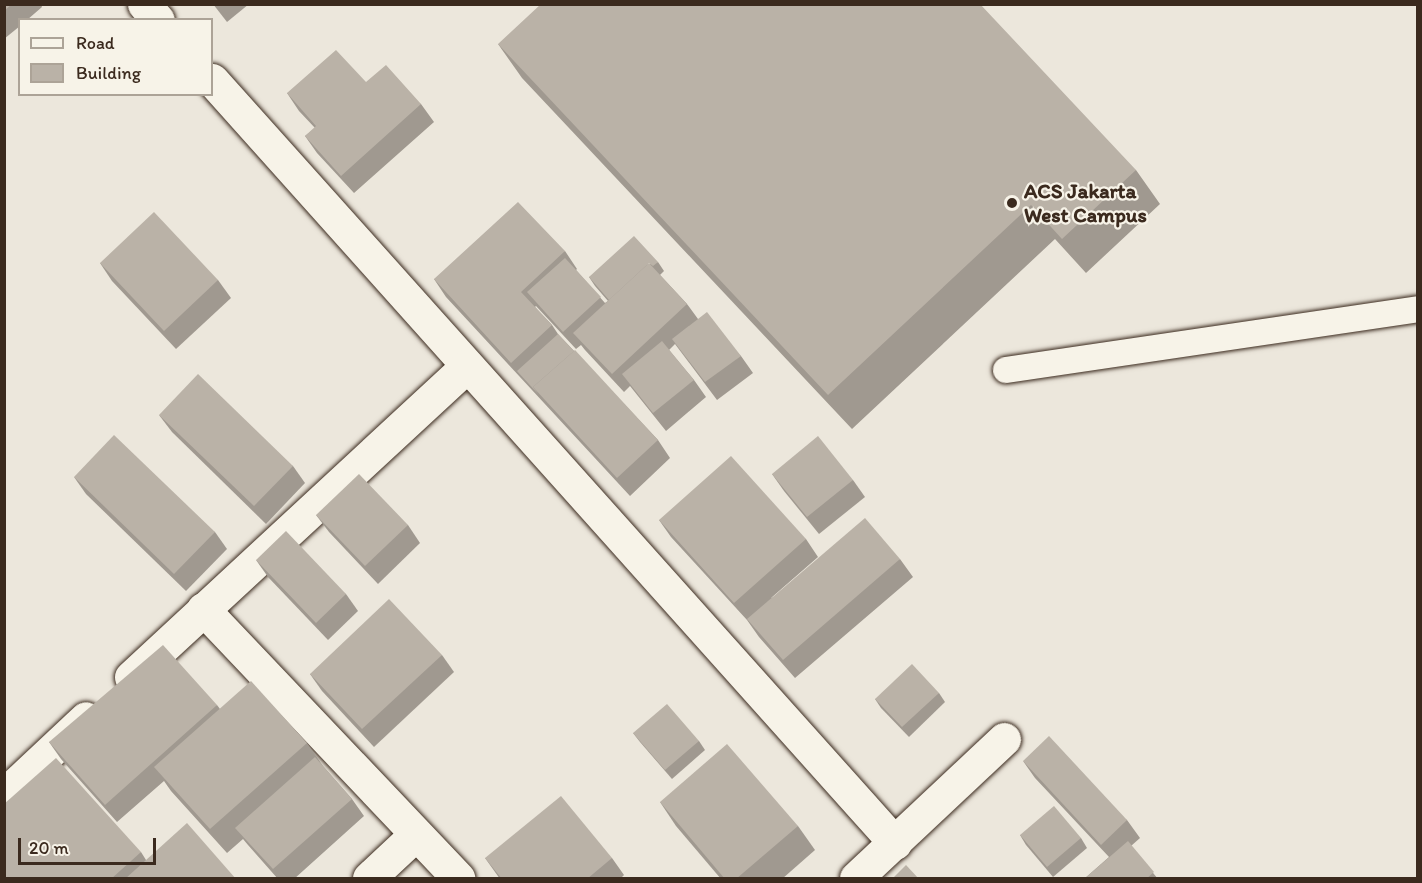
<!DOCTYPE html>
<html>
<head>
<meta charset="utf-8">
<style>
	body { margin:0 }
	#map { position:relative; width:1422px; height:883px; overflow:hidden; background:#ece7dc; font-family:Itim,sans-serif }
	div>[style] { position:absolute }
	.roads { filter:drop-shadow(0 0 2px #3b2a1e) drop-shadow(0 0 2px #3b2a1e) }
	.service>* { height:26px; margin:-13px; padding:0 13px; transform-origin:13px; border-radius:13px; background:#f7f3e8 }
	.minor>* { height:33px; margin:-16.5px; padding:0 16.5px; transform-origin:16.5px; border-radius:16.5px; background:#f7f3e8 }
	.wall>* { inset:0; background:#a09990 }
	.building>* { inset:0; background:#bab2a7 }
	.dots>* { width:16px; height:16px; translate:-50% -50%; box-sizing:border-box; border:3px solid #f7f3e8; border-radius:50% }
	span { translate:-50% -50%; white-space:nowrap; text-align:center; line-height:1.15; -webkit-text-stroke:4.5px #f7f3e8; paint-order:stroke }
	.poi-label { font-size:21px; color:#3b2a1e; font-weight:700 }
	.left { translate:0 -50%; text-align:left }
	.frame { position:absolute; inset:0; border:6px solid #3b2a1e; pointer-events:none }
	.legend { position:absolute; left:18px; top:18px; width:195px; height:78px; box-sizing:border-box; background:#f7f3e8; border:2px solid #aca397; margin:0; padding:8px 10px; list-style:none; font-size:18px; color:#3b2a1e }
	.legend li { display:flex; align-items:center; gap:12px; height:30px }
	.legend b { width:30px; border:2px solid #aca397 }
	.scale { position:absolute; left:18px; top:838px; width:138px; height:27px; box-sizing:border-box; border:3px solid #3b2a1e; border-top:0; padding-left:8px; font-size:18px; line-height:21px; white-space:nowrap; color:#3b2a1e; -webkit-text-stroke:4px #f7f3e8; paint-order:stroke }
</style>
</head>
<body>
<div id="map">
	<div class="roads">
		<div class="service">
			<div style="left:1006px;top:370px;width:416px;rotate:-8.4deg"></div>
		</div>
		<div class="minor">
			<div style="left:144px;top:4px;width:21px;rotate:49deg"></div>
			<div style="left:212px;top:80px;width:1024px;rotate:48.17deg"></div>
			<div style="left:203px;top:609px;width:371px;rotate:46.5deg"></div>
			<div style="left:131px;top:677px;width:458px;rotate:-42.8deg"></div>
			<div style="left:4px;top:795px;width:112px;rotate:-43.2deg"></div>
			<div style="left:369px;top:878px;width:64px;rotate:-43.1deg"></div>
			<div style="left:856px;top:878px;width:203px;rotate:-43.2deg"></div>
		</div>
	</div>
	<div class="wall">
		<div style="clip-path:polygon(4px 4px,41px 4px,42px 7px,27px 20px,20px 20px,20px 26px,4px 39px)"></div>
		<div style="clip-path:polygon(213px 4px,249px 4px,227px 22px)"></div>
		<div style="clip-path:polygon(498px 44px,1136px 170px,1160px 204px,1086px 273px,1055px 239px,852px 429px,522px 78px)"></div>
		<div style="clip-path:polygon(366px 82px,421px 104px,434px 122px,354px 193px,317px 153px,305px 136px,315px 128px,299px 111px,287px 93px)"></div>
		<div style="clip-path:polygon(565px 251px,577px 269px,576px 270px,605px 303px,608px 301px,595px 286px,589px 277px,658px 262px,664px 271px,660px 275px,687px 304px,698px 319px,741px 356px,753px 373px,717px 400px,675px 344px,669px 350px,694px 380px,706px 397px,666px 431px,630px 386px,624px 392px,585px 350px,581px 345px,576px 349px,536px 306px,535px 307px,552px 325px,558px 334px,658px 440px,670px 458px,630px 496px,446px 297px,434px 279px)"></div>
		<div style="clip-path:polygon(100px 263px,218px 280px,231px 298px,176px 349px,112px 281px)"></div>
		<div style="clip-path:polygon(159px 415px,293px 466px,305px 483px,266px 524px,172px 432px)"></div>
		<div style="clip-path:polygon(772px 474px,853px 480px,865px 497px,819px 534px,784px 491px)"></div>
		<div style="clip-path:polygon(74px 477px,215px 532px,227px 549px,186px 591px,86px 494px)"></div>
		<div style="clip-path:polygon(316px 515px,408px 525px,420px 543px,378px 584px,329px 532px)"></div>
		<div style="clip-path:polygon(659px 520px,806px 539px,818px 557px,771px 598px,900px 559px,913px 577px,795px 678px,759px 637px,747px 620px,671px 537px)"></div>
		<div style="clip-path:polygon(256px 560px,346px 594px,358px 611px,328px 640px,268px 577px)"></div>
		<div style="clip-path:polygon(442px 655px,454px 672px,374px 747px,322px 691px,310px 674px)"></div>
		<div style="clip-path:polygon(939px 693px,945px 702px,909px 737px,881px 708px,875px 699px)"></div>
		<div style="clip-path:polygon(217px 705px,220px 709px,307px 743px,323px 766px,352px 799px,364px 816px,294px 879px,278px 879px,248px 845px,243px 839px,227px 853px,171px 791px,164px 781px,117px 822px,61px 759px,49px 742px)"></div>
		<div style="clip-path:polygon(633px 733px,699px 741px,705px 750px,672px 779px,640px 742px)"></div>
		<div style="clip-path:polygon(1023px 761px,1127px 820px,1140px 838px,1131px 846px,1158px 879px,1084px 879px,1109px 857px,1035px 778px)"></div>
		<div style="clip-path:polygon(660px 802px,798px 826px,815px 850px,782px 879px,721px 879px,676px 826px)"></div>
		<div style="clip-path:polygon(1020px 835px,1081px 838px,1087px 848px,1053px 877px,1026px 845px)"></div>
		<div style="clip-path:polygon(141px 852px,146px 860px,236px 879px,4px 879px)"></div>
		<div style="clip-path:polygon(485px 858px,612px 858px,624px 875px,622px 877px,624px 879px,500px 879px)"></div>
	</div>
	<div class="building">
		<div style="clip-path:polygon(4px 4px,12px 4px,4px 11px)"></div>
		<div style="clip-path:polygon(541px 4px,980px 4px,1136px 170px,1062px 239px,1031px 205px,828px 395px,498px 44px)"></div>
		<div style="clip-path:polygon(336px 50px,366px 82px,386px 65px,421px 104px,341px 176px,305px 136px,316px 126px,287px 93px)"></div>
		<div style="clip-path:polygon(518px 202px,565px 251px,521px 292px,552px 325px,511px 363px,434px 279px)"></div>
		<div style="clip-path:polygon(154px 212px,218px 280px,164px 331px,100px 263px)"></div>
		<div style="clip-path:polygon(634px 236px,658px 262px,653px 266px,649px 263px,609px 300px,589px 277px)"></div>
		<div style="clip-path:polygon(565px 258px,601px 297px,563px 332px,527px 292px)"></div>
		<div style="clip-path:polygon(649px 263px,687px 304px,612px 374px,573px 333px)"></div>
		<div style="clip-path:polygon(707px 312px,741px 356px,705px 382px,672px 339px)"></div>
		<div style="clip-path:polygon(558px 334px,574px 351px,533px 387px,539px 395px,517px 371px)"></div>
		<div style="clip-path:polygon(662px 341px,694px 380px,653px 413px,622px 374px)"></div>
		<div style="clip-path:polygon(575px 350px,658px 440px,617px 478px,533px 387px)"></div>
		<div style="clip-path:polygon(198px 374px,293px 466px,254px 506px,159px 415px)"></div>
		<div style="clip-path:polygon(114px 435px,215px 532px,174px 574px,74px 477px)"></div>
		<div style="clip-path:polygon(818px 436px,853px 480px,807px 517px,772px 474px)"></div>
		<div style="clip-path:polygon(731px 456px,806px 539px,734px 603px,659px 520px)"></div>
		<div style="clip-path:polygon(359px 474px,408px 525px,365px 566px,316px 515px)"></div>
		<div style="clip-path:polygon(865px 518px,900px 559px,783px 660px,747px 619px)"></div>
		<div style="clip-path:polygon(286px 531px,346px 594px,316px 623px,256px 560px)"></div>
		<div style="clip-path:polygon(389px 599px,442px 655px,362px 729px,310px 674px)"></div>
		<div style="clip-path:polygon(163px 645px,217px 705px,105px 805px,49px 742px)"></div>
		<div style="clip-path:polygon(912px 664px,939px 693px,902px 727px,875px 699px)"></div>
		<div style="clip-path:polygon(251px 681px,307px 743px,210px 829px,154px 767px)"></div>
		<div style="clip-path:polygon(667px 704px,699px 741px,665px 770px,633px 733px)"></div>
		<div style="clip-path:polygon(1049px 736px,1127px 820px,1101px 845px,1023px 761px)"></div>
		<div style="clip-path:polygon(727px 744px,798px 826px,736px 879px,725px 879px,660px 802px)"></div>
		<div style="clip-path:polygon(315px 757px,352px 799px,273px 869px,235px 828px)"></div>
		<div style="clip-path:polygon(56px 758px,141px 852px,111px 879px,4px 879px,4px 804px)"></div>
		<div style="clip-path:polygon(561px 796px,612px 858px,587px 879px,502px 879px,485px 858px)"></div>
		<div style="clip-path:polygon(1054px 806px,1081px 838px,1047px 867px,1020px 835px)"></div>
		<div style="clip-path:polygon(187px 823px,236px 879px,125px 879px)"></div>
		<div style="clip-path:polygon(1128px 841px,1154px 872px,1146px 879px,1084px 879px)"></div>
		<div style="clip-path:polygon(906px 865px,919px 879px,892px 879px)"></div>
	</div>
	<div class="dots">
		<div style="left:1012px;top:203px;background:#3b2a1e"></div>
	</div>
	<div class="poi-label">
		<span class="left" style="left:1024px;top:203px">ACS Jakarta<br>West Campus</span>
	</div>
	<div class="frame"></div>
	<ul class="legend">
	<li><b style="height:8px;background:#f7f3e8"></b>Road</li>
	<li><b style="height:16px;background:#bab2a7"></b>Building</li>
	</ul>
	<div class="scale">20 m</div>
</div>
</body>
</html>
